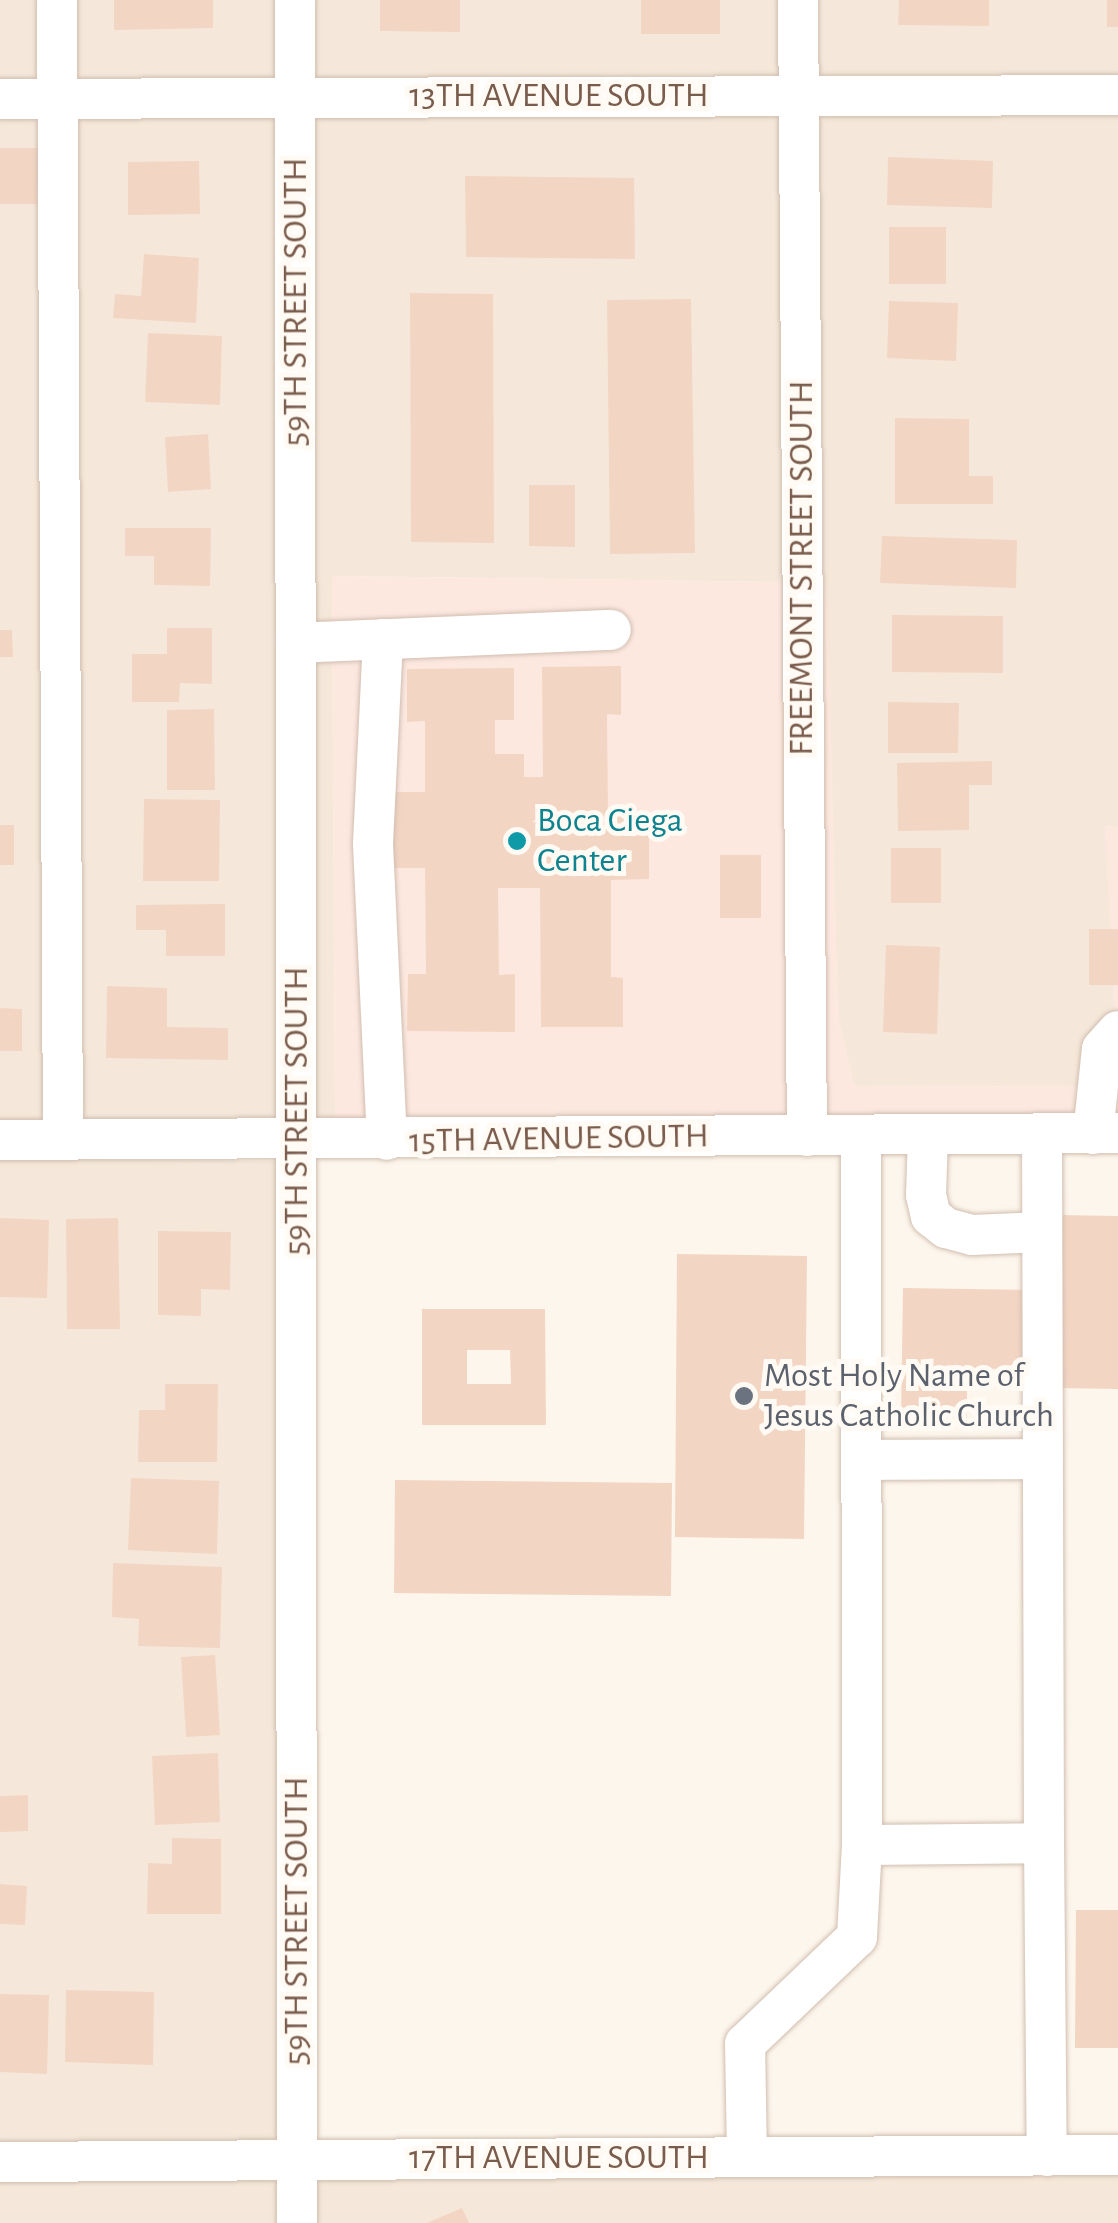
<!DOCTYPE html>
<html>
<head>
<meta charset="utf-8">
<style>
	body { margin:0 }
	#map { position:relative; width:1118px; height:2223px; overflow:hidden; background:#fdf6ec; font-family:"Alegreya Sans",sans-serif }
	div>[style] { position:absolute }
	.residential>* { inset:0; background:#f5e8da }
	.commercial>* { inset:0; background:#fde8e0 }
	.building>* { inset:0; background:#f3d5c3 }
	.roads { filter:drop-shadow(0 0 2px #d1beb0) drop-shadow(0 0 2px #d1beb0) }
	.minor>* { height:40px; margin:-20px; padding:0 20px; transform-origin:20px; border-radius:20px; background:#fff }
	.dots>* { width:28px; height:28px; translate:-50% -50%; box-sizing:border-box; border:5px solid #fffaf3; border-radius:50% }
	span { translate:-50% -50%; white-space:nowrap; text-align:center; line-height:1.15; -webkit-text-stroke:10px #fffaf3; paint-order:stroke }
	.street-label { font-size:35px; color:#7a5c4d }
	.culture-label { font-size:35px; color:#0d838f }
	.left { translate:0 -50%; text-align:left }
	.worship-label { font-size:35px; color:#5b616d }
</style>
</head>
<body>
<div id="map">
	<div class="residential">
		<div style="clip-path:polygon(0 0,277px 0,278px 78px,0 79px)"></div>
		<div style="clip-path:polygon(312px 0,781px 0,781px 75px,313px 78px)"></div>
		<div style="clip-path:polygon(816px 0,1118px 0,1118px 75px,817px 75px)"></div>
		<div style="clip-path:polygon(781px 114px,785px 582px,332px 576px,335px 1121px,314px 1122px,313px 117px)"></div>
		<div style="clip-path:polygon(817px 114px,1118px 114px,1118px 827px,1106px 826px,1118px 1087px,854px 1086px,838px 1020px,826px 583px,820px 583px)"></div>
		<div style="clip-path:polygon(278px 117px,279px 1122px,0 1120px,0 119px)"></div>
		<div style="clip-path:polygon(0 1159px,280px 1161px,279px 2140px,0 2142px)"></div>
		<div style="clip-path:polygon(1118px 2175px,1118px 2223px,314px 2223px,314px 2179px)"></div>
		<div style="clip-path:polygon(279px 2179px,279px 2223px,0 2223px,0 2182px)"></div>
	</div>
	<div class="commercial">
		<div style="clip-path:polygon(332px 576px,785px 582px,789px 1117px,335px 1121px)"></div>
		<div style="clip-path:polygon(820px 583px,827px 583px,838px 1020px,854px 1086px,1118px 1087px,1105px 826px,1118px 827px,1118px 1113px,824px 1117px)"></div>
	</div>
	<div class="building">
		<div style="clip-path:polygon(114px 0,213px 0,213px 28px,114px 30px)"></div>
		<div style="clip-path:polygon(380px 0,460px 0,460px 32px,380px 31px)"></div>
		<div style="clip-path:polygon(641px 0,720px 0,720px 34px,641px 34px)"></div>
		<div style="clip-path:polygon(899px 0,989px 0,989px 26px,898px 25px)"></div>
		<div style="clip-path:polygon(1107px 0,1118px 0,1118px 27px,1107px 27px)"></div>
		<div style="clip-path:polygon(0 148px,38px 148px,37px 204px,0 204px)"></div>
		<div style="clip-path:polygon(888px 157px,993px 161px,992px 208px,887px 205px)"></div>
		<div style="clip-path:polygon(199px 161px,200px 214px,128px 215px,128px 162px)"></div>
		<div style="clip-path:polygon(465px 176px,634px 178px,635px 259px,466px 257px)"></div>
		<div style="clip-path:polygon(889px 227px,946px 227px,946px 284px,889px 284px)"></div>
		<div style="clip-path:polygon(144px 254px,199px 258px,196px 323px,113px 318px,115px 294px,141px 296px)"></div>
		<div style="clip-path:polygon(410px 293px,493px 294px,494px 543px,411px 542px)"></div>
		<div style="clip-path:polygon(691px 299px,695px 553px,610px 554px,607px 300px)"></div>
		<div style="clip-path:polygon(889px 301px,958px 303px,956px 361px,887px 358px)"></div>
		<div style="clip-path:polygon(148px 333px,222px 336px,220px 405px,145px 402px)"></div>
		<div style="clip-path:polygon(895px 418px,969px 419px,969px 476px,993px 476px,993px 504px,895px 504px)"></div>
		<div style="clip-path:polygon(208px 434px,211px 489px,168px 492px,165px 437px)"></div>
		<div style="clip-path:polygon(529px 485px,575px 485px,575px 547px,529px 546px)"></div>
		<div style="clip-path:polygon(125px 528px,211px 528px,210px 586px,154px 585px,154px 556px,125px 556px)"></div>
		<div style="clip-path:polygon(882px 536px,1017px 540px,1016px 588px,880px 583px)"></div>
		<div style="clip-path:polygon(892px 615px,1003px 616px,1003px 673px,892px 672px)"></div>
		<div style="clip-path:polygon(167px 628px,212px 628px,212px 684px,180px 683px,179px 702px,132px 702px,132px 654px,167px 654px)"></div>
		<div style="clip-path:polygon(0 630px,12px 630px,13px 657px,0 657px)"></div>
		<div style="clip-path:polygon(621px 666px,621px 715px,607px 714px,608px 814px,649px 814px,649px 879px,611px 880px,611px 977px,623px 978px,623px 1027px,541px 1027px,540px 888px,498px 888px,499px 975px,515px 974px,515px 1032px,407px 1031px,408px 974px,426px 974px,425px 868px,386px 868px,385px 792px,425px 792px,425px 721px,407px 722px,407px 669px,514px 668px,514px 720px,495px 720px,495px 754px,524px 754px,524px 777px,543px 777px,542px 667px)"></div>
		<div style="clip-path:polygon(888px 702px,959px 703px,958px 753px,888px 753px)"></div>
		<div style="clip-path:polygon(214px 709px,215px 790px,167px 790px,167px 710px)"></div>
		<div style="clip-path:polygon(992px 761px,992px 785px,969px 785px,969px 830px,898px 831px,897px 763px)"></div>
		<div style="clip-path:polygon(144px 799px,220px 800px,219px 881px,143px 881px)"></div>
		<div style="clip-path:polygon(0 825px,14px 825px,14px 865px,0 865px)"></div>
		<div style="clip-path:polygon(891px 848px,941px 848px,941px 903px,891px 903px)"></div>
		<div style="clip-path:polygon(720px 855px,761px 855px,761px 918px,720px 918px)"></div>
		<div style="clip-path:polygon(225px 904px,225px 956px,166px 956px,166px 930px,136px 930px,136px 905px)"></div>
		<div style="clip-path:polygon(1089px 929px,1118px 929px,1118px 985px,1089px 985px)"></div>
		<div style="clip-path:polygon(886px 945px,940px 947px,937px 1034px,883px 1032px)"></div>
		<div style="clip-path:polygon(107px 986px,167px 988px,167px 1027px,228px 1028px,228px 1060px,106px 1058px)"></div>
		<div style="clip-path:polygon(0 1008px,22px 1009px,22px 1051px,0 1051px)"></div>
		<div style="clip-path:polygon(1060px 1215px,1118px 1216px,1118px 1389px,1058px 1388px)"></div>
		<div style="clip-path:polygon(0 1218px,49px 1220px,47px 1298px,0 1297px)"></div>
		<div style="clip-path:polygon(118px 1218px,120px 1329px,67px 1329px,66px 1219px)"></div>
		<div style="clip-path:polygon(158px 1231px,231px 1232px,230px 1290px,201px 1289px,201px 1316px,158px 1315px)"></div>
		<div style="clip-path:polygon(677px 1254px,807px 1256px,804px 1539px,675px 1537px)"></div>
		<div style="clip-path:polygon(903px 1288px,1033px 1290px,1032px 1370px,967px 1368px,967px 1419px,901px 1418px)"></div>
		<div style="clip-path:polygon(evenodd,422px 1309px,545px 1309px,546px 1425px,422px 1425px,422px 1309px,467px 1350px,510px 1350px,511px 1384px,467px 1384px,467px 1350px)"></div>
		<div style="clip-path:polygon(165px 1384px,218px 1384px,217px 1462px,138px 1462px,139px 1410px,165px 1410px)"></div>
		<div style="clip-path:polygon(131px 1478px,219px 1481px,217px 1554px,128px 1550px)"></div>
		<div style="clip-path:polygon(395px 1480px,672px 1483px,671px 1596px,394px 1593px)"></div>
		<div style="clip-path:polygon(113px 1563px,222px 1567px,220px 1648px,138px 1646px,139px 1619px,112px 1617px)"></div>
		<div style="clip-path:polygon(215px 1655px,220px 1735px,186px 1737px,181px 1657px)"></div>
		<div style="clip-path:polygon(218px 1753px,220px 1822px,155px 1825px,152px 1756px)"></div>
		<div style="clip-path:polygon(28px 1795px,28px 1831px,0 1832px,0 1796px)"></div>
		<div style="clip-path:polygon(172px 1838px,221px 1839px,221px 1914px,147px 1914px,148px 1863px,172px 1864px)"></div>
		<div style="clip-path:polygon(0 1884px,27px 1886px,25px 1925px,0 1924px)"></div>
		<div style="clip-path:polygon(1076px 1910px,1118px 1910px,1118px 2048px,1075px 2048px)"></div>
		<div style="clip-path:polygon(66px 1990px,154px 1992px,153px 2065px,65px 2062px)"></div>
		<div style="clip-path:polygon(0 1994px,49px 1995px,47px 2074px,0 2072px)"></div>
		<div style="clip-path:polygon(462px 2208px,469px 2223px,427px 2223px)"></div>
	</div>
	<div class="roads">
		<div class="minor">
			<div style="left:57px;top:0;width:1140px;rotate:89.7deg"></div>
			<div style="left:295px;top:0;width:2223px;rotate:89.95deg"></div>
			<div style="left:798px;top:0;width:1136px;rotate:89.55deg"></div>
			<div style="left:0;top:99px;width:1118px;rotate:-0.2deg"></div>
			<div style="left:383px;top:639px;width:205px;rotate:92.8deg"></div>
			<div style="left:373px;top:844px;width:296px;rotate:87.3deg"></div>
			<div style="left:296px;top:643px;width:315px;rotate:-2.4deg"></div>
			<div style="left:1093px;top:1134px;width:85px;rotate:-84deg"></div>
			<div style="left:1102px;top:1049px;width:24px;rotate:-48deg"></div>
			<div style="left:928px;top:1135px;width:60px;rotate:91.9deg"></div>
			<div style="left:926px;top:1195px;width:22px;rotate:77deg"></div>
			<div style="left:931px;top:1216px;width:19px;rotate:39deg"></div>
			<div style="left:946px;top:1228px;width:27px;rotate:15deg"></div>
			<div style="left:972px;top:1235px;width:70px;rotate:-2.5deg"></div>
			<div style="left:861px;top:1136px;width:709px;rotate:89.92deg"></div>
			<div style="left:862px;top:1845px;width:182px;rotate:-0.6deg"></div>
			<div style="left:1044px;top:1843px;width:709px;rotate:-90.16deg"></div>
			<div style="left:0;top:1140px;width:1118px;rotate:-0.36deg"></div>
			<div style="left:864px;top:1460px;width:179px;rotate:-0.3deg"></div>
			<div style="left:1044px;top:1843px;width:313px;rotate:89.5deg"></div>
			<div style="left:747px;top:2157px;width:113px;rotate:-91deg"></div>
			<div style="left:745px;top:2044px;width:155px;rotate:-43.7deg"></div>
			<div style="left:857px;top:1937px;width:92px;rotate:-86.9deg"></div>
			<div style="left:0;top:2162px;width:1118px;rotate:-0.36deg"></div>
		</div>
	</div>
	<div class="dots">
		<div style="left:517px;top:841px;background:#0f9aa8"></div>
		<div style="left:744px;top:1396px;background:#6b7280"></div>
	</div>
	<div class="street-label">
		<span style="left:559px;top:96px">13TH AVENUE SOUTH</span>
		<span style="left:296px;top:302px;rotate:-90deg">59TH STREET SOUTH</span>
		<span style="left:802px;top:568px;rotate:-90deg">FREEMONT STREET SOUTH</span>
		<span style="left:297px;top:1111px;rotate:-90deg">59TH STREET SOUTH</span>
		<span style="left:559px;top:1139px;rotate:-1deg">15TH AVENUE SOUTH</span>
		<span style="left:297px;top:1921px;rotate:-90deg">59TH STREET SOUTH</span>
		<span style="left:559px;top:2158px">17TH AVENUE SOUTH</span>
	</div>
	<div class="culture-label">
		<span class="left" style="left:537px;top:841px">Boca Ciega<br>Center</span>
	</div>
	<div class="worship-label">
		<span class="left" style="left:764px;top:1396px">Most Holy Name of<br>Jesus Catholic Church</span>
	</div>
</div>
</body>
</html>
